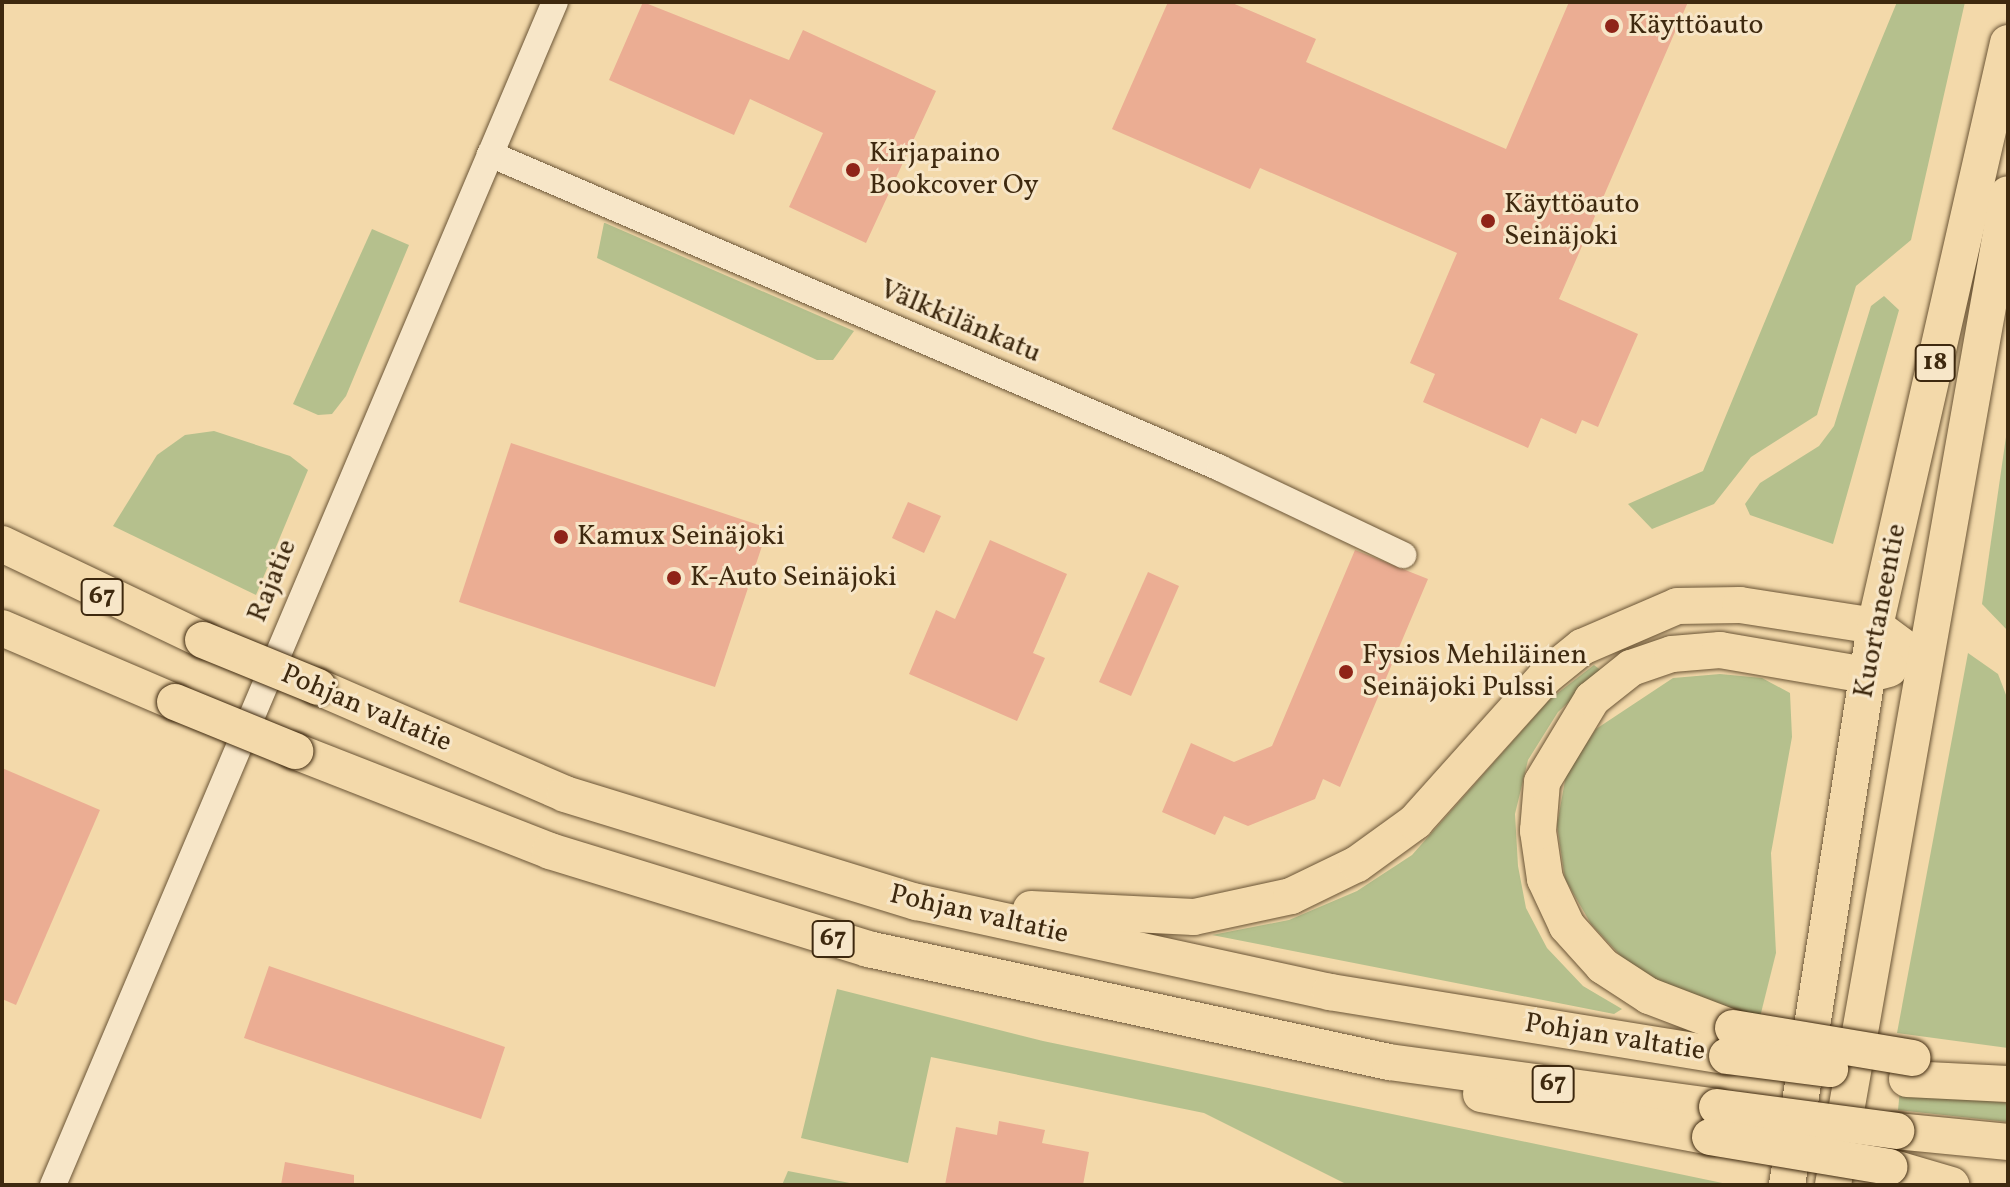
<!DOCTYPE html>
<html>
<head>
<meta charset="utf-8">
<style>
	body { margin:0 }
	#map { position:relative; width:2010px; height:1187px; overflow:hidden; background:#f3d9aa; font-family:Vollkorn,serif }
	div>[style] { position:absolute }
	.green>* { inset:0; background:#b5c08d }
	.building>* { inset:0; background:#ebad93 }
	.roads { filter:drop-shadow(0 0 2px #6b5536) drop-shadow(0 0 2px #6b5536) }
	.minor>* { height:26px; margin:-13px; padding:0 13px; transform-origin:13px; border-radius:13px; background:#f7e6c8 }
	.highway>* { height:36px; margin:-18px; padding:0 18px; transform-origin:18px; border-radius:18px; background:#f3d9aa }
	.bridges { filter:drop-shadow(0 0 2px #3e290f) drop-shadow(0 0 2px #3e290f) }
	.highway-bridge>* { height:36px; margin:-18px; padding:0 18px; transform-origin:18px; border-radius:18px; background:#f3d9aa }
	.dots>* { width:22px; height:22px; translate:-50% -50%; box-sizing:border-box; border:4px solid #f7e6c8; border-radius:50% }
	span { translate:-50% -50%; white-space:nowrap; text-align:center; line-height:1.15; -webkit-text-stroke:6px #f7e6c8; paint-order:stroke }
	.shield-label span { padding:2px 6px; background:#f7e6c8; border:2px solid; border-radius:6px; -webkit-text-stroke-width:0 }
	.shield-label { font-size:26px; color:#3e290f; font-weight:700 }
	.poi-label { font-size:28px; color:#3e290f }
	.left { translate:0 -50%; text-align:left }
	.street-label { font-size:28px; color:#3e290f }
	.frame { position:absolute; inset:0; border:4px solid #3e290f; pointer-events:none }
</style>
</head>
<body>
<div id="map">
	<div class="green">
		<div style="clip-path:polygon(1897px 2px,1965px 2px,1911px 240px,1856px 286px,1817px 415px,1751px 457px,1714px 504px,1652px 529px,1628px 504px,1703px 471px)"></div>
		<div style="clip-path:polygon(604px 223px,605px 223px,854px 331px,833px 360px,817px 360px,597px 258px)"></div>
		<div style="clip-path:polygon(372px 229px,409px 245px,346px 396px,332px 414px,318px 415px,293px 404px)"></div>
		<div style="clip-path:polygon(1884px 296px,1899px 310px,1833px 544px,1750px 515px,1745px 504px,1760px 483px,1819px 446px,1834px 426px,1871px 306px)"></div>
		<div style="clip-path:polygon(2008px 423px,2008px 631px,1982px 604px)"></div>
		<div style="clip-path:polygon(214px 431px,290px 456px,308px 470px,256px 595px,113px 526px,157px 455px,185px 435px)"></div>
		<div style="clip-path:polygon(1968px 653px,1998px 674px,2008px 700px,2008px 1048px,1897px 1033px)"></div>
		<div style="clip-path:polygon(1594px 665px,1602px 671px,1558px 712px,1528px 760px,1515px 814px,1518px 866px,1526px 908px,1547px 948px,1583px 986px,1622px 1009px,1614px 1014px,1212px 935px,1289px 920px,1357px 891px,1412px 855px,1550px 699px)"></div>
		<div style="clip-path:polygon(1720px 674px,1762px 678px,1790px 693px,1792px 737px,1771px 853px,1776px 953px,1760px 1017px,1674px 990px,1630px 966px,1591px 924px,1565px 879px,1557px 825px,1566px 775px,1596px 729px,1673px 678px)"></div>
		<div style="clip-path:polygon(837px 989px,1043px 1041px,1732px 1185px,1348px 1185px,1204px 1113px,931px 1057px,908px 1163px,801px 1138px)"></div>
		<div style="clip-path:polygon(1900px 1090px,2008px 1103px,2008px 1122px,1898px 1110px)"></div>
		<div style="clip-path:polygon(788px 1171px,860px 1185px,782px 1185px)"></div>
	</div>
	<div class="building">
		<div style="clip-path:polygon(643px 2px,789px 60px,803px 30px,936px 91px,866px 243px,789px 207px,823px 133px,750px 99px,734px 135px,609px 80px)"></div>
		<div style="clip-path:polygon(1168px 2px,1230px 2px,1316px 39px,1306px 62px,1506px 149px,1569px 2px,1688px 2px,1559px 299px,1638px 334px,1598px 427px,1582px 420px,1576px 434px,1541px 418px,1528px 448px,1423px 402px,1435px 374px,1410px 363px,1457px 253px,1260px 168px,1250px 189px,1112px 129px)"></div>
		<div style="clip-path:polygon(511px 443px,768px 528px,715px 687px,459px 602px)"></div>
		<div style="clip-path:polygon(908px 502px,941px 516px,924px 553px,892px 538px)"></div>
		<div style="clip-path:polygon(990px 540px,1067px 574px,1033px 653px,1045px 658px,1017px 721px,909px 674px,936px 610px,955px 619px)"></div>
		<div style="clip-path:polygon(1355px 550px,1428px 579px,1340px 787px,1323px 779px,1315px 799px,1248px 826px,1224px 816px,1215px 835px,1162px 812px,1191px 743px,1234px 762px,1272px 746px)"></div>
		<div style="clip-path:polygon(1148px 572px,1179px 586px,1131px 696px,1099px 682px)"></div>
		<div style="clip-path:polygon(2px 768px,100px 810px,16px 1005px,2px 999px)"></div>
		<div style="clip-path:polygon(269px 966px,505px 1047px,481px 1119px,244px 1038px)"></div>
		<div style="clip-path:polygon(999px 1121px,1045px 1130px,1042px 1143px,1089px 1152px,1083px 1185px,945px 1185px,956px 1127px,997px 1135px)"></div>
		<div style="clip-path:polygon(285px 1162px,354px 1175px,354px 1185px,281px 1185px)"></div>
	</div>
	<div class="roads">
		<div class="minor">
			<div style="left:490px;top:154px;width:795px;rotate:23.27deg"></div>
			<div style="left:1220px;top:468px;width:203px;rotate:25.4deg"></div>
			<div style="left:53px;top:1185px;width:1285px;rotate:-67.01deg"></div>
		</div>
		<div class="highway">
			<div style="left:2px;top:544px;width:223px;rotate:25.5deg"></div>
			<div style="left:2px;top:628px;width:188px;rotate:23.2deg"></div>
			<div style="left:318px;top:687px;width:269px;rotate:23.4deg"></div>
			<div style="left:565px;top:794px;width:368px;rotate:17.1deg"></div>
			<div style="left:917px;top:902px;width:423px;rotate:12.3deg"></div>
			<div style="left:1330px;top:992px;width:402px;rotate:9.2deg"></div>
			<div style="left:295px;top:751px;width:274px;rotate:21.4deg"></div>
			<div style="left:550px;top:851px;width:333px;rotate:17.1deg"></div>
			<div style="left:868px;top:949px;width:533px;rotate:12.24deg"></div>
			<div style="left:1389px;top:1062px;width:331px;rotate:7.8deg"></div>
			<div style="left:1031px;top:909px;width:163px;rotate:2.8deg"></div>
			<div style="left:1194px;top:917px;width:99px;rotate:-12.2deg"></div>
			<div style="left:1291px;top:896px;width:73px;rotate:-25.9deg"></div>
			<div style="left:1357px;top:864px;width:72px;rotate:-35.9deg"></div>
			<div style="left:1415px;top:822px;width:195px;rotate:-48.1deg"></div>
			<div style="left:1545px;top:677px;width:48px;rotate:-39deg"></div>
			<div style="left:1582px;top:647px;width:103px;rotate:-23.3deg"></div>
			<div style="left:1677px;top:606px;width:63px;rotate:-0.9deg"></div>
			<div style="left:1740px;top:605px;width:137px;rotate:8.8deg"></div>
			<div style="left:1875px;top:626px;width:57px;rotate:36.5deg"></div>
			<div style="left:1733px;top:1028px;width:90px;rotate:-159.1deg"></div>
			<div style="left:1649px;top:996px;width:55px;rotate:-146.9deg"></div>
			<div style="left:1603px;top:966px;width:54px;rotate:-132deg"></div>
			<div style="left:1567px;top:926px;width:52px;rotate:-115.1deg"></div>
			<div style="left:1545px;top:879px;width:49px;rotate:-98.3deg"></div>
			<div style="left:1538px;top:831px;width:49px;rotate:-85.3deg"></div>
			<div style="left:1542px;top:782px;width:97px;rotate:-58.9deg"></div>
			<div style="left:1592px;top:699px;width:50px;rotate:-38.5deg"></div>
			<div style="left:1631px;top:668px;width:43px;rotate:-18.9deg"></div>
			<div style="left:1672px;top:654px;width:48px;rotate:-4.8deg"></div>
			<div style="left:1720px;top:650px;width:148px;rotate:9.7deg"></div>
			<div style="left:1866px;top:675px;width:24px;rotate:-15deg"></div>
			<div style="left:1907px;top:1079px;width:101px;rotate:2.8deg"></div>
			<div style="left:1481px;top:1094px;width:233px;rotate:10.6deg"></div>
			<div style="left:1896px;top:1131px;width:113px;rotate:5.6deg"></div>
			<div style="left:1890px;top:1167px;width:64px;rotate:16.4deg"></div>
			<div style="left:1787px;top:1185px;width:566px;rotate:-81.05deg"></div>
			<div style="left:1875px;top:626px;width:598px;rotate:-77.15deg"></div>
			<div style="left:1833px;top:1185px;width:1006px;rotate:-79.99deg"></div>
		</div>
	</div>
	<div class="bridges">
		<div class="highway-bridge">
			<div style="left:203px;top:640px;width:124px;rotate:22.2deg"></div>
			<div style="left:175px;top:702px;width:130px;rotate:22.2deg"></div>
			<div style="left:1733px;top:1028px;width:182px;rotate:9.5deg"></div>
			<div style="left:1727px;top:1056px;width:104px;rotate:7.2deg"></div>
			<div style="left:1717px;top:1107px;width:181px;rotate:7.6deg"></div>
			<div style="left:1710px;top:1137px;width:182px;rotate:9.5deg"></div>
		</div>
	</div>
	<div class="dots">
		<div style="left:1612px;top:26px;background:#8f2418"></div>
		<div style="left:853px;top:170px;background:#8f2418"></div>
		<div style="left:1488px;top:221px;background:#8f2418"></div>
		<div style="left:561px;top:537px;background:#8f2418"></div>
		<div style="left:674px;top:578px;background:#8f2418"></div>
		<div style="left:1346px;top:672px;background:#8f2418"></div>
	</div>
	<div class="shield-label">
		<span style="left:1935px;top:363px">18</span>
		<span style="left:102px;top:597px">67</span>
		<span style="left:833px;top:939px">67</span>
		<span style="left:1553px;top:1084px">67</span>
	</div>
	<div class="poi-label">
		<span class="left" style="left:1628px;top:26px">Käyttöauto</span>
		<span class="left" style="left:869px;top:170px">Kirjapaino<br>Bookcover Oy</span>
		<span class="left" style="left:1504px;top:221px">Käyttöauto<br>Seinäjoki</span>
		<span class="left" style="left:577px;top:537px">Kamux Seinäjoki</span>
		<span class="left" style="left:690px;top:578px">K-Auto Seinäjoki</span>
		<span class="left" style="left:1362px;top:672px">Fysios Mehiläinen<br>Seinäjoki Pulssi</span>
	</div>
	<div class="street-label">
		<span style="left:960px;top:322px;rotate:23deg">Välkkilänkatu</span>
		<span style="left:273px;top:581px;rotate:-68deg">Rajatie</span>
		<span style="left:1881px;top:611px;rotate:-79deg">Kuortaneentie</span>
		<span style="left:366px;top:709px;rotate:23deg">Pohjan valtatie</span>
		<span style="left:979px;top:915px;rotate:13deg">Pohjan valtatie</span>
		<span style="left:1615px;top:1038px;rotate:9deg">Pohjan valtatie</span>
	</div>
	<div class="frame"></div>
</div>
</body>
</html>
